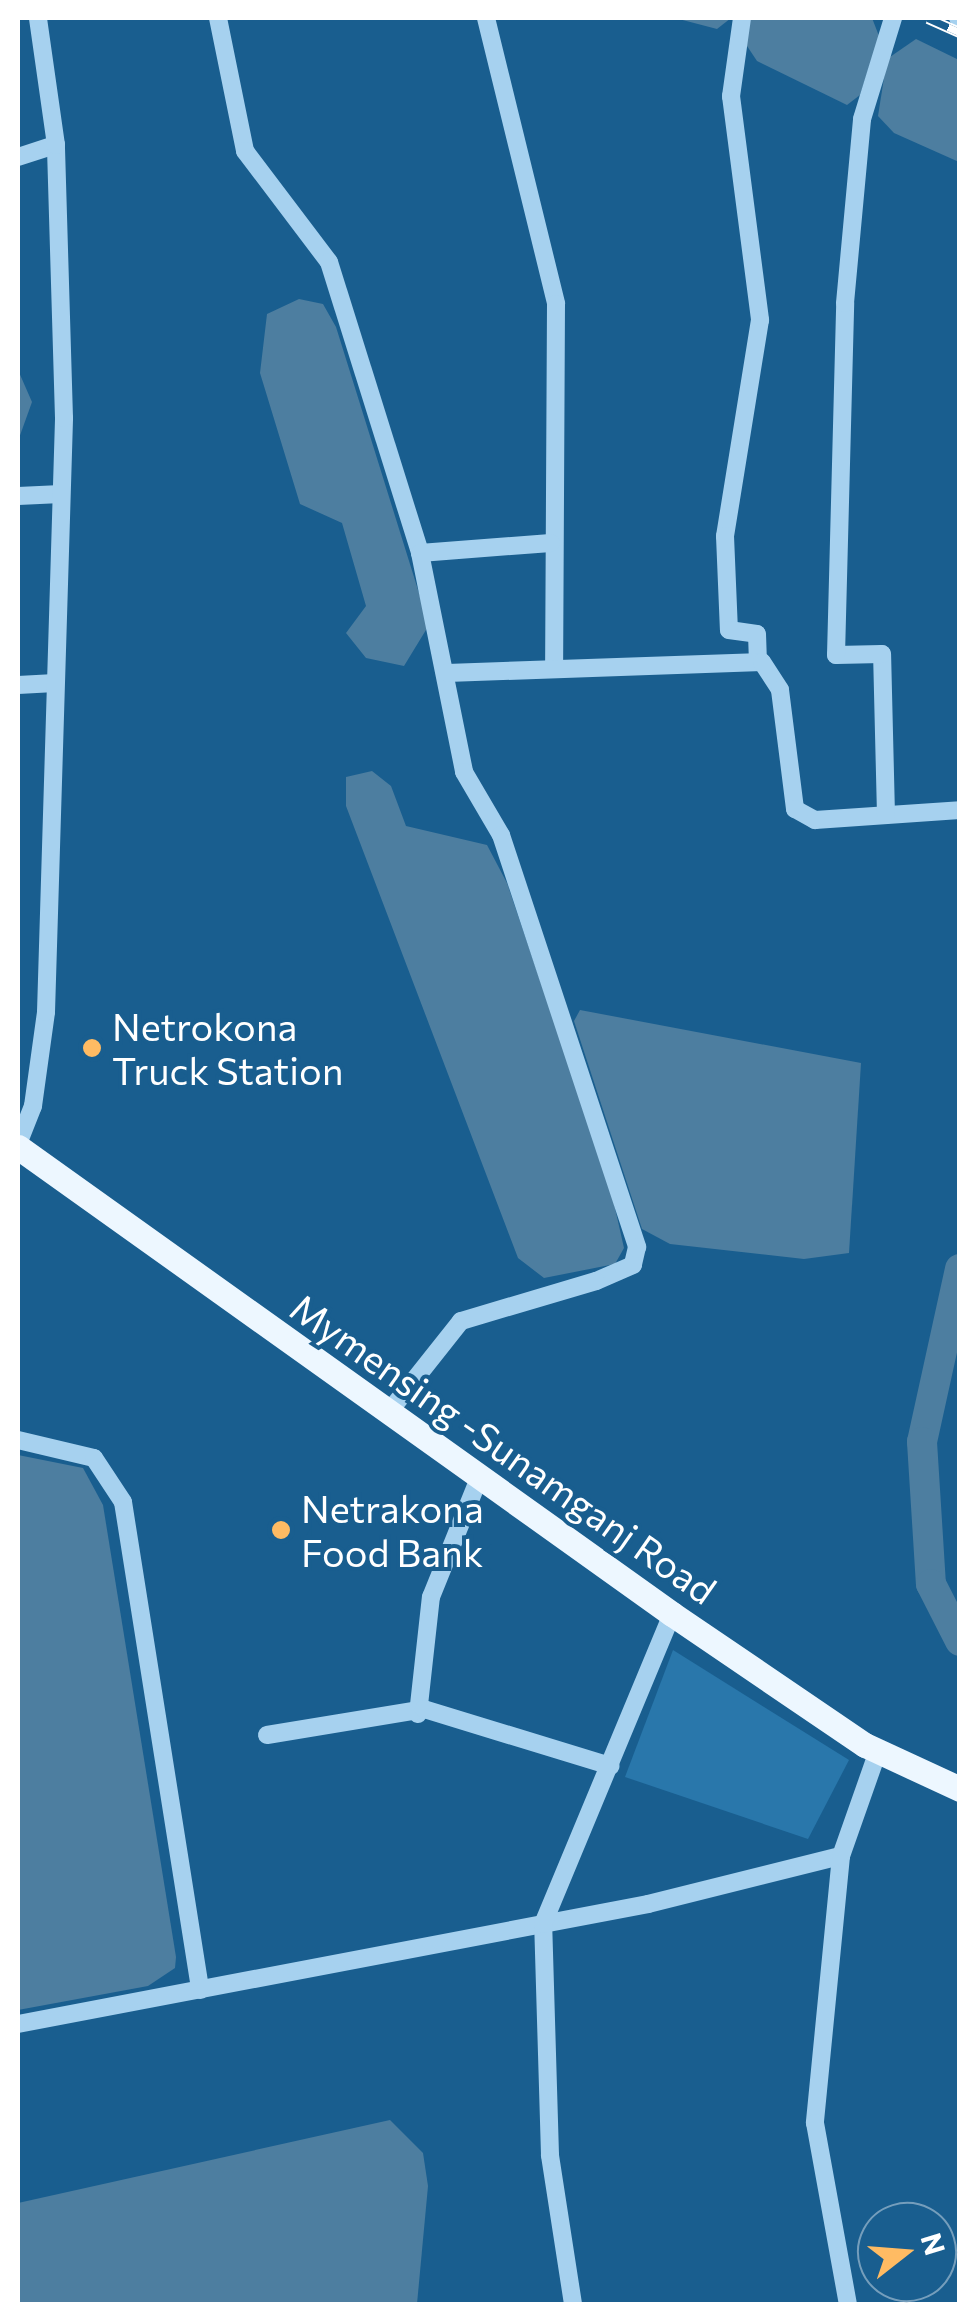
<!DOCTYPE html>
<html>
<head>
<meta charset="utf-8">
<style>
	body { margin:0 }
	#map { position:relative; width:977px; height:2322px; overflow:hidden; background:#195e8f; font-family:Commissioner,sans-serif }
	div>[style] { position:absolute }
	.green>* { inset:0; background:#2977ab }
	.water>* { inset:0; background:#4d7ea0 }
	.canal>* { height:30px; margin:-15px; padding:0 15px; transform-origin:15px; border-radius:15px; background:#4d7ea0 }
	.minor>* { height:18px; margin:-9px; padding:0 9px; transform-origin:9px; border-radius:9px; background:#a6d1ef }
	.major>* { height:25px; margin:-12.5px; padding:0 12.5px; transform-origin:12.5px; border-radius:12.5px; background:#edf7ff }
	.rail>* { height:11px; margin-top:-5.5px; transform-origin:0; background:repeating-linear-gradient(90deg,#195e8f 0 22px,#fff 0 44px); box-sizing:border-box; border-block:2px solid #fff }
	.dots>* { width:28px; height:28px; translate:-50% -50%; box-sizing:border-box; border:5px solid #195e8f; border-radius:50% }
	span { translate:-50% -50%; white-space:nowrap; text-align:center; line-height:1.15; -webkit-text-stroke:8px #195e8f; paint-order:stroke }
	.poi-label { font-size:38px; color:#fff }
	.left { translate:0 -50%; text-align:left }
	.street-label { font-size:38px; color:#fff }
	.frame { position:absolute; inset:0; border:20px solid #fff; pointer-events:none }
	.north { position:absolute; left:857px; top:2202px; width:100px; height:100px; box-sizing:border-box; background:#195e8f; border:2px solid #759ebc; border-radius:50%; rotate:73deg; font-size:28px; font-weight:700; line-height:40px; text-align:center; color:#fff }
	.north::after { content:''; display:block; margin:auto; width:35px; height:45px; background:#ffbb63; clip-path:polygon(50% 0,100% 100%,50% 72%,0 100%) }
</style>
</head>
<body>
<div id="map">
	<div class="green">
		<div style="clip-path:polygon(673px 1650px,849px 1760px,808px 1839px,625px 1777px)"></div>
	</div>
	<div class="water">
		<div style="clip-path:polygon(675px 18px,731px 18px,717px 29px)"></div>
		<div style="clip-path:polygon(749px 18px,872px 18px,879px 36px,860px 95px,847px 105px,757px 61px,745px 43px)"></div>
		<div style="clip-path:polygon(916px 39px,959px 60px,959px 162px,894px 133px,878px 116px,887px 59px)"></div>
		<div style="clip-path:polygon(299px 299px,323px 304px,336px 327px,429px 625px,404px 666px,366px 658px,346px 633px,366px 606px,342px 523px,300px 504px,260px 373px,267px 314px)"></div>
		<div style="clip-path:polygon(18px 370px,32px 402px,18px 441px)"></div>
		<div style="clip-path:polygon(372px 771px,391px 786px,406px 826px,487px 845px,507px 883px,610px 1186px,624px 1248px,615px 1264px,544px 1278px,518px 1258px,346px 806px,346px 777px)"></div>
		<div style="clip-path:polygon(580px 1010px,861px 1063px,849px 1253px,804px 1259px,670px 1244px,642px 1229px,574px 1021px)"></div>
		<div style="clip-path:polygon(18px 1455px,83px 1468px,103px 1505px,176px 1957px,175px 1968px,148px 1986px,18px 2010px)"></div>
		<div style="clip-path:polygon(390px 2120px,423px 2153px,428px 2186px,417px 2304px,18px 2304px,18px 2203px)"></div>
	</div>
	<div class="canal">
		<div style="left:960px;top:1269px;width:177px;rotate:102.4deg"></div>
		<div style="left:922px;top:1442px;width:142px;rotate:86.4deg"></div>
		<div style="left:931px;top:1584px;width:64px;rotate:63deg"></div>
	</div>
	<div class="minor">
		<div style="left:218px;top:18px;width:136px;rotate:78.5deg"></div>
		<div style="left:245px;top:151px;width:139px;rotate:52.9deg"></div>
		<div style="left:329px;top:262px;width:305px;rotate:72.6deg"></div>
		<div style="left:420px;top:553px;width:223px;rotate:78.6deg"></div>
		<div style="left:464px;top:772px;width:73px;rotate:59.6deg"></div>
		<div style="left:501px;top:835px;width:434px;rotate:71.7deg"></div>
		<div style="left:637px;top:1247px;width:18px;rotate:103deg"></div>
		<div style="left:633px;top:1265px;width:40px;rotate:156.6deg"></div>
		<div style="left:596px;top:1281px;width:141px;rotate:163.5deg"></div>
		<div style="left:461px;top:1321px;width:117px;rotate:128.4deg"></div>
		<div style="left:486px;top:18px;width:294px;rotate:76.2deg"></div>
		<div style="left:556px;top:304px;width:362px;rotate:90.3deg"></div>
		<div style="left:742px;top:18px;width:79px;rotate:98deg"></div>
		<div style="left:731px;top:96px;width:226px;rotate:82.6deg"></div>
		<div style="left:760px;top:320px;width:219px;rotate:99.2deg"></div>
		<div style="left:725px;top:536px;width:94px;rotate:87.6deg"></div>
		<div style="left:729px;top:630px;width:28px;rotate:8deg"></div>
		<div style="left:757px;top:634px;width:28px;rotate:88deg"></div>
		<div style="left:958px;top:18px;width:2px"></div>
		<div style="left:18px;top:157px;width:40px;rotate:-18deg"></div>
		<div style="left:18px;top:496px;width:43px;rotate:-2.7deg"></div>
		<div style="left:420px;top:553px;width:131px;rotate:-4.4deg"></div>
		<div style="left:447px;top:673px;width:315px;rotate:-2deg"></div>
		<div style="left:762px;top:662px;width:33px;rotate:57deg"></div>
		<div style="left:780px;top:690px;width:120px;rotate:82.8deg"></div>
		<div style="left:795px;top:809px;width:23px;rotate:29deg"></div>
		<div style="left:815px;top:820px;width:145px;rotate:-3.9deg"></div>
		<div style="left:18px;top:685px;width:37px;rotate:-3deg"></div>
		<div style="left:886px;top:815px;width:161px;rotate:-91.4deg"></div>
		<div style="left:882px;top:654px;width:46px;rotate:178.8deg"></div>
		<div style="left:836px;top:655px;width:352px;rotate:-88.5deg"></div>
		<div style="left:845px;top:303px;width:185px;rotate:-84.7deg"></div>
		<div style="left:862px;top:119px;width:106px;rotate:-72.9deg"></div>
		<div style="left:18px;top:1144px;width:41px;rotate:-68.5deg"></div>
		<div style="left:33px;top:1106px;width:95px;rotate:-82.1deg"></div>
		<div style="left:46px;top:1012px;width:594px;rotate:-88.26deg"></div>
		<div style="left:64px;top:418px;width:273px;rotate:-91.7deg"></div>
		<div style="left:56px;top:145px;width:128px;rotate:-98.1deg"></div>
		<div style="left:18px;top:1440px;width:78px;rotate:13.3deg"></div>
		<div style="left:94px;top:1458px;width:53px;rotate:56.6deg"></div>
		<div style="left:123px;top:1502px;width:494px;rotate:81deg"></div>
		<div style="left:418px;top:1714px;width:118px;rotate:-83.7deg"></div>
		<div style="left:431px;top:1597px;width:128px;rotate:-68deg"></div>
		<div style="left:267px;top:1735px;width:159px;rotate:-9.4deg"></div>
		<div style="left:424px;top:1709px;width:195px;rotate:17deg"></div>
		<div style="left:841px;top:1856px;width:268px;rotate:95.6deg"></div>
		<div style="left:815px;top:2123px;width:184px;rotate:79.7deg"></div>
		<div style="left:18px;top:2024px;width:641px;rotate:-10.78deg"></div>
		<div style="left:648px;top:1904px;width:199px;rotate:-14deg"></div>
		<div style="left:841px;top:1856px;width:111px;rotate:-70.6deg"></div>
		<div style="left:573px;top:2304px;width:151px;rotate:-98.8deg"></div>
		<div style="left:550px;top:2155px;width:231px;rotate:-91.7deg"></div>
		<div style="left:543px;top:1924px;width:336px;rotate:-67.4deg"></div>
	</div>
	<div class="major">
		<div style="left:18px;top:1147px;width:804px;rotate:35.53deg"></div>
		<div style="left:672px;top:1614px;width:233px;rotate:34.2deg"></div>
		<div style="left:865px;top:1745px;width:105px;rotate:24.9deg"></div>
	</div>
	<div class="rail">
		<div style="left:928px;top:18px;width:35px;rotate:24deg"></div>
	</div>
	<div class="dots">
		<div style="left:92px;top:1048px;background:#ffbb63"></div>
		<div style="left:281px;top:1530px;background:#ffbb63"></div>
	</div>
	<div class="poi-label">
		<span class="left" style="left:112px;top:1048px">Netrokona<br>Truck Station</span>
		<span class="left" style="left:301px;top:1530px">Netrakona<br>Food Bank</span>
	</div>
	<div class="street-label">
		<span style="left:504px;top:1448px;rotate:35deg">Mymensing -Sunamganj Road</span>
	</div>
	<div class="frame"></div>
	<div class="north">N</div>
</div>
</body>
</html>
